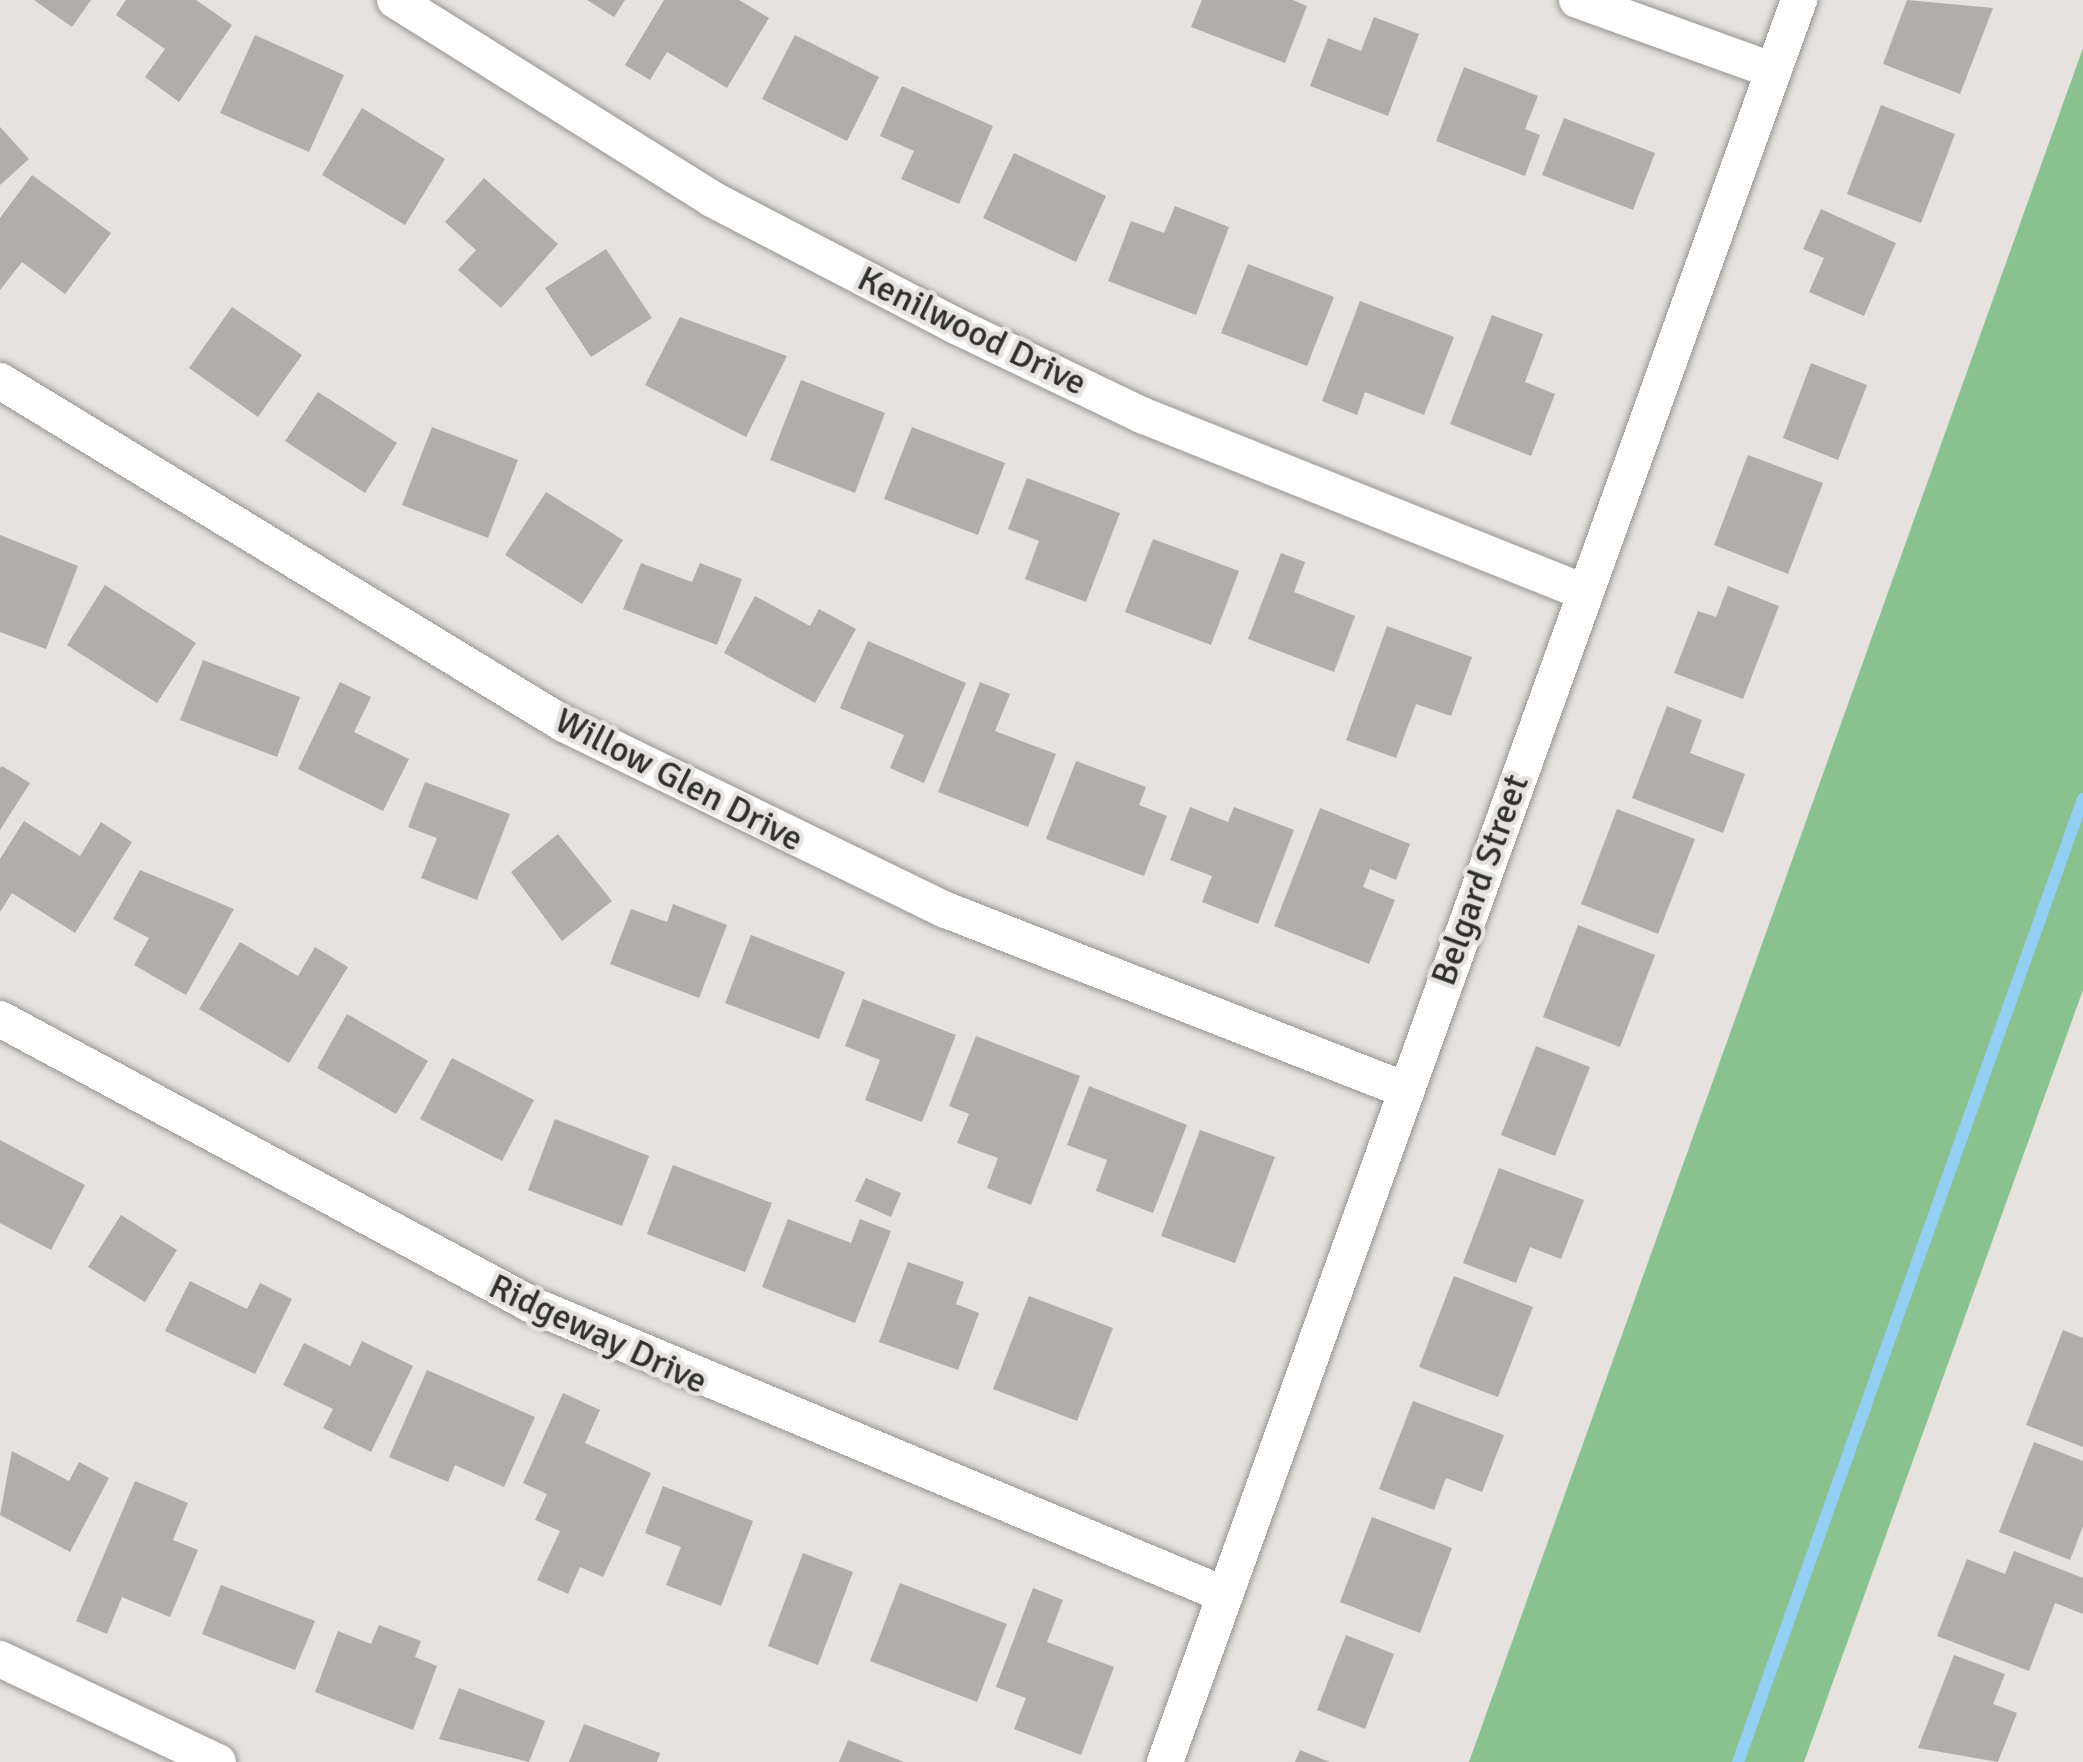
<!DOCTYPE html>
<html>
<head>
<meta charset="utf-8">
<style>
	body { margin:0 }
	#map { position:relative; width:2083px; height:1762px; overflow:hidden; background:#e5e2df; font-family:Signika,sans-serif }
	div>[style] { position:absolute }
	.green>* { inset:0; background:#89c28e }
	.stream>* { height:12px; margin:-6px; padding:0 6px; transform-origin:6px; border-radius:6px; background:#93cef5 }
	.building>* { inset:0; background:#b1adac }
	.roads { filter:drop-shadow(0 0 3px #969491) drop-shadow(0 0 3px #969491) }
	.street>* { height:36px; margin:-18px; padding:0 18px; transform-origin:18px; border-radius:18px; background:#fff }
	span { translate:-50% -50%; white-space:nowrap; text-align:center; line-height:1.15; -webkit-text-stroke:9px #e5e2df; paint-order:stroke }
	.street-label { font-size:36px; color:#2f2f2e }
</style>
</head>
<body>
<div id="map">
	<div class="green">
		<div style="clip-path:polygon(2083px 48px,2083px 990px,1804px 1762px,1469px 1762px)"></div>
	</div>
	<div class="stream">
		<div style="left:1738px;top:1762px;width:1023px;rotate:-70.29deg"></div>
	</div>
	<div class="building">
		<div style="clip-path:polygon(34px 0,91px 0,72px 27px)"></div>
		<div style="clip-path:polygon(126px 0,196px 0,232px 25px,179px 102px,145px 77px,165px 49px,116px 15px)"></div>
		<div style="clip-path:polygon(587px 0,625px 0,614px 17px)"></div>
		<div style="clip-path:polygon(664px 0,739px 0,769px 18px,727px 88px,667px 52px,650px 80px,625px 65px)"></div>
		<div style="clip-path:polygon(1202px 0,1293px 0,1307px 6px,1285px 63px,1191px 27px)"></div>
		<div style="clip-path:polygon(1907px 0,1993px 8px,1960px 94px,1883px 64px)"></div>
		<div style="clip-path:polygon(1374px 17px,1419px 34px,1388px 116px,1310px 86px,1328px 38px,1361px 51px)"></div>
		<div style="clip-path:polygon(255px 35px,344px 75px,309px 152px,220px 113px)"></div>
		<div style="clip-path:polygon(795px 35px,879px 77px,847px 141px,762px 99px)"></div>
		<div style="clip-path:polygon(1464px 67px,1538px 96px,1525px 129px,1540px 135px,1525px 176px,1436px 141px)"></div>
		<div style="clip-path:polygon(902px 86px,993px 126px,959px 204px,901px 179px,914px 151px,880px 136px)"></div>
		<div style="clip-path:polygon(1881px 105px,1955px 134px,1921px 223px,1847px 194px)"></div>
		<div style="clip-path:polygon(362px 108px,445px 159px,405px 225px,322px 175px)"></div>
		<div style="clip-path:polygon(1564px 118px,1655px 153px,1633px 210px,1542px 175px)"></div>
		<div style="clip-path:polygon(0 127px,29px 159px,0 185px)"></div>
		<div style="clip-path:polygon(1014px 153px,1106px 196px,1076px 262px,983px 218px)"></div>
		<div style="clip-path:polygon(32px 175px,111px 233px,65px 294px,22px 262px,0 290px,0 218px)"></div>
		<div style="clip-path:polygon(484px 178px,558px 244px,501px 308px,458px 270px,476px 250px,445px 222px)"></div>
		<div style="clip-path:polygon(1175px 206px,1229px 227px,1196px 315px,1108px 281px,1131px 221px,1164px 233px)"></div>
		<div style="clip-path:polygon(1821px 209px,1896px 243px,1864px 316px,1809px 292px,1824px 258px,1803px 249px)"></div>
		<div style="clip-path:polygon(606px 249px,652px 318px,591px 357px,545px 288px)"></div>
		<div style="clip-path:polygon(1248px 264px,1334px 297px,1307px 366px,1221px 333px)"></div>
		<div style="clip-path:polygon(1360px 301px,1454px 337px,1424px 415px,1365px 392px,1357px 415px,1322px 401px)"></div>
		<div style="clip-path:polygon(232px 307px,302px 355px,258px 417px,189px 368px)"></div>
		<div style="clip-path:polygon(1492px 315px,1543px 334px,1525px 382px,1555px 394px,1531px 456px,1450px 424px)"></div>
		<div style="clip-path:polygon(680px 317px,787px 356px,746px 437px,645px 385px)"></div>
		<div style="clip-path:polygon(1811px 363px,1867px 385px,1838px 460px,1783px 438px)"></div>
		<div style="clip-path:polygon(801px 380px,885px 413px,855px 493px,770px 460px)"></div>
		<div style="clip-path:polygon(318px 392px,397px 443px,365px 493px,285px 441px)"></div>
		<div style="clip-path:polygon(432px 427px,518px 460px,488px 538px,402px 505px)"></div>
		<div style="clip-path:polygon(912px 427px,1005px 463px,978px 535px,884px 499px)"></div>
		<div style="clip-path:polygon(1748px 455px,1823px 483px,1788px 574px,1714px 545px)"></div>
		<div style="clip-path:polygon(1027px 478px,1120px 513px,1086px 602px,1025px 579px,1039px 541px,1008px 529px)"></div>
		<div style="clip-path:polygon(546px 492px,623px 540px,582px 604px,505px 555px)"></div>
		<div style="clip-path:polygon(0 535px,78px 566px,46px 649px,0 632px)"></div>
		<div style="clip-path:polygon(1153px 539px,1239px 571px,1211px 645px,1125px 612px)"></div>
		<div style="clip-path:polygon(1281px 553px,1305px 562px,1294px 592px,1355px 616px,1334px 672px,1248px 639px)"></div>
		<div style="clip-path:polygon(641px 563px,692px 582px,700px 563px,742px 579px,717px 645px,623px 609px)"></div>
		<div style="clip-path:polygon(105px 585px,196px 643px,157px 703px,67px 645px)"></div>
		<div style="clip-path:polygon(1728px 586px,1779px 606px,1743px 699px,1674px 673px,1698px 611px,1716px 617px)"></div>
		<div style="clip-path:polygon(755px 596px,810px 626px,819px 609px,856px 629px,815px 703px,724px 653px)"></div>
		<div style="clip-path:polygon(1387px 626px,1472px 657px,1451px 716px,1416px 704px,1396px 758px,1346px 740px)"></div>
		<div style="clip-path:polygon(868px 641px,966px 683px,924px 783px,890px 768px,904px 735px,840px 708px)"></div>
		<div style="clip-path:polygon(203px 660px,300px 697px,277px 757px,180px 720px)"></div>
		<div style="clip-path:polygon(340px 682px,371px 697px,354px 732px,409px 759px,383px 811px,298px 769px)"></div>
		<div style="clip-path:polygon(980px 682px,1010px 694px,995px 731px,1056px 754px,1028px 827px,938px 792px)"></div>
		<div style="clip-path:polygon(1667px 706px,1702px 720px,1690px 753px,1745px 774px,1723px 833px,1632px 798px)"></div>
		<div style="clip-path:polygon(1076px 761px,1146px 787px,1139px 805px,1167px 816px,1144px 876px,1046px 839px)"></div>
		<div style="clip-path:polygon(2px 766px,30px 783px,0 830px,0 768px)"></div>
		<div style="clip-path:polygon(425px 782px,510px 814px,477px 900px,421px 878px,437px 838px,408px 827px)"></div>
		<div style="clip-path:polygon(1190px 807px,1228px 822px,1234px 807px,1294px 830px,1258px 924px,1202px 902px,1212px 876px,1170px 860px)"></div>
		<div style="clip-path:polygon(1320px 808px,1410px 844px,1396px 880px,1370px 869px,1363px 887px,1395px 900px,1369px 964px,1274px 926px)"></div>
		<div style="clip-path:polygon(1617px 809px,1695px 839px,1658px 934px,1581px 904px)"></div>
		<div style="clip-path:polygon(24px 821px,80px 856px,101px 822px,132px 842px,75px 933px,12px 893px,0 912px,0 859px)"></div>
		<div style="clip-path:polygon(558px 834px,612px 901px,562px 941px,511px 872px)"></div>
		<div style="clip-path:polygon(140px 870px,234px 909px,186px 995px,134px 965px,149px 938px,113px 919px)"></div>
		<div style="clip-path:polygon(673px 904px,727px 925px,699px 998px,610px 964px,631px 909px,667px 922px)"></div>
		<div style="clip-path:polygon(1578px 925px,1655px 955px,1620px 1047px,1543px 1017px)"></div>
		<div style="clip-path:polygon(751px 935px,845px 972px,819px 1039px,725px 1003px)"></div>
		<div style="clip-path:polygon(240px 942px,298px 976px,315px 947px,348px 967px,289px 1063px,199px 1009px)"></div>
		<div style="clip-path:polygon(863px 999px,956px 1035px,922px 1122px,865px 1100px,880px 1060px,845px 1046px)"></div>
		<div style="clip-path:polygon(347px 1014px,428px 1061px,396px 1114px,317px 1068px)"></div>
		<div style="clip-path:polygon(976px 1036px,1080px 1076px,1031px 1205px,987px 1188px,998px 1158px,957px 1143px,969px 1114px,949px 1106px)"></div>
		<div style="clip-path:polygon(1536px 1046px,1590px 1067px,1555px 1156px,1501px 1135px)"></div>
		<div style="clip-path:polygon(452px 1058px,534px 1100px,502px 1161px,420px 1119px)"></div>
		<div style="clip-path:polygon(1089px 1086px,1187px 1125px,1153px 1213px,1096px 1191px,1107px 1160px,1067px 1145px)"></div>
		<div style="clip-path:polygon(555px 1119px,649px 1156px,622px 1226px,528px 1190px)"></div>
		<div style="clip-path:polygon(1200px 1130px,1275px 1157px,1235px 1263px,1161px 1236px)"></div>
		<div style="clip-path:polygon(0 1140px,85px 1185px,51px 1250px,0 1223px)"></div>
		<div style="clip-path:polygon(673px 1165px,772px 1203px,745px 1272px,647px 1234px)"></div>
		<div style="clip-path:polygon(1499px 1168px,1584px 1200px,1561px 1259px,1530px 1247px,1516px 1283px,1463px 1263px)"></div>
		<div style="clip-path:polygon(866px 1178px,901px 1193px,891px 1217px,855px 1201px)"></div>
		<div style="clip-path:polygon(121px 1215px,177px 1250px,145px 1302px,88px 1267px)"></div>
		<div style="clip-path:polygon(788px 1219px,851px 1243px,860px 1219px,891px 1231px,855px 1323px,762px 1287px)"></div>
		<div style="clip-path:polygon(908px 1262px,964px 1282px,956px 1304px,979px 1313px,958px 1370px,879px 1342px)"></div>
		<div style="clip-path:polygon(1454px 1276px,1533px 1307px,1498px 1397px,1419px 1367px)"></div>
		<div style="clip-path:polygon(190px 1281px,247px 1309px,260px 1283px,292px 1299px,255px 1374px,165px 1331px)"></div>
		<div style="clip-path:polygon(1029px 1296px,1113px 1328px,1077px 1421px,993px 1389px)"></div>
		<div style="clip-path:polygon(2063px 1330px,2083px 1338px,2083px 1447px,2026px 1425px)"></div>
		<div style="clip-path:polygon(362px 1341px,413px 1366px,371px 1452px,323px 1428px,333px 1409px,283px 1385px,304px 1343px,350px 1366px)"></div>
		<div style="clip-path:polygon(427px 1370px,535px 1417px,504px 1487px,455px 1465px,448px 1482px,389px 1457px)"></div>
		<div style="clip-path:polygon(563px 1393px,600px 1410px,585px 1443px,651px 1473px,603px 1577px,580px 1567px,568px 1594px,537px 1580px,560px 1531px,535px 1520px,547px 1494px,523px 1483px)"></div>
		<div style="clip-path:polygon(1413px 1401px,1504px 1435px,1482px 1492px,1446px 1478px,1434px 1510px,1379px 1489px)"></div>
		<div style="clip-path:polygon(2034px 1442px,2083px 1461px,2083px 1526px,2070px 1560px,1999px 1532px)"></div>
		<div style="clip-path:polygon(12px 1451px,69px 1481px,79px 1462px,109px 1478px,70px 1552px,0 1515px)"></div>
		<div style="clip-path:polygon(135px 1481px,188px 1503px,173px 1540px,198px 1550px,170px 1617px,122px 1597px,107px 1634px,76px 1621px)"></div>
		<div style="clip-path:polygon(663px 1486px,753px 1521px,721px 1606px,666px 1585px,681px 1547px,645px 1533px)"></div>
		<div style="clip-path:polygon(1372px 1517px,1452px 1548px,1420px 1633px,1340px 1602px)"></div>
		<div style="clip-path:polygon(2014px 1551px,2083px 1578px,2083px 1614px,2055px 1603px,2029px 1671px,1937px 1636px,1967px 1559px,2005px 1574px)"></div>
		<div style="clip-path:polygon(803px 1553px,853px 1572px,818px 1665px,768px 1646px)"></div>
		<div style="clip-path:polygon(900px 1583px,1007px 1624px,977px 1702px,870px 1661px)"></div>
		<div style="clip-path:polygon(221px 1585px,315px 1621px,295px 1670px,202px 1634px)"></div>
		<div style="clip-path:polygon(1033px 1588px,1063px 1600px,1047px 1642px,1114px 1667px,1081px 1755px,1014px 1729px,1026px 1698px,996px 1687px)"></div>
		<div style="clip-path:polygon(379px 1625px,421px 1641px,415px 1657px,437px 1666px,413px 1730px,315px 1692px,338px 1631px,371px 1644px)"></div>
		<div style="clip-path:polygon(1346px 1635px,1394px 1654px,1365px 1729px,1317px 1710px)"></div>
		<div style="clip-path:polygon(1954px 1655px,2005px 1674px,1993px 1704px,2017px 1713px,1998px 1762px,1918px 1748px)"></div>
		<div style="clip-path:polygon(459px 1688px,545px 1721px,529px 1762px,439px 1739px)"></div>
		<div style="clip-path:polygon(584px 1724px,660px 1753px,657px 1762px,569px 1762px)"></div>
		<div style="clip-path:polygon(848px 1740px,904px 1762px,839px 1762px)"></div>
		<div style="clip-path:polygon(1300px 1750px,1330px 1762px,1295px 1762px)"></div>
	</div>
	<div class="roads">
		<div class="street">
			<div style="left:395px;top:0;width:374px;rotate:32.1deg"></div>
			<div style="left:712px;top:199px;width:275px;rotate:27.5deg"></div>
			<div style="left:956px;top:326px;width:208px;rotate:25.6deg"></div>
			<div style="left:1144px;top:416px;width:474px;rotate:21.8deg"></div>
			<div style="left:1577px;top:0;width:206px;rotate:19.8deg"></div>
			<div style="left:0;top:381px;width:660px;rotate:31.31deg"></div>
			<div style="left:564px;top:724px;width:425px;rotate:26deg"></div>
			<div style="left:946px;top:910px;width:491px;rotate:21.4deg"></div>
			<div style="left:0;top:1019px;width:604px;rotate:28.26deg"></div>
			<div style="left:532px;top:1305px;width:749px;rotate:22.7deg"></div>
			<div style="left:0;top:1659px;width:241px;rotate:25.3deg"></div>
			<div style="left:1165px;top:1762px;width:1873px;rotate:-70.21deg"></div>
		</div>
	</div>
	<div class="street-label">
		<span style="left:972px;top:331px;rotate:26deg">Kenilwood Drive</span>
		<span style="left:679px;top:780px;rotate:27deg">Willow Glen Drive</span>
		<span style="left:1480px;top:880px;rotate:-70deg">Belgard Street</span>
		<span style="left:598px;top:1334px;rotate:25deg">Ridgeway Drive</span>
	</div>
</div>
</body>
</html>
